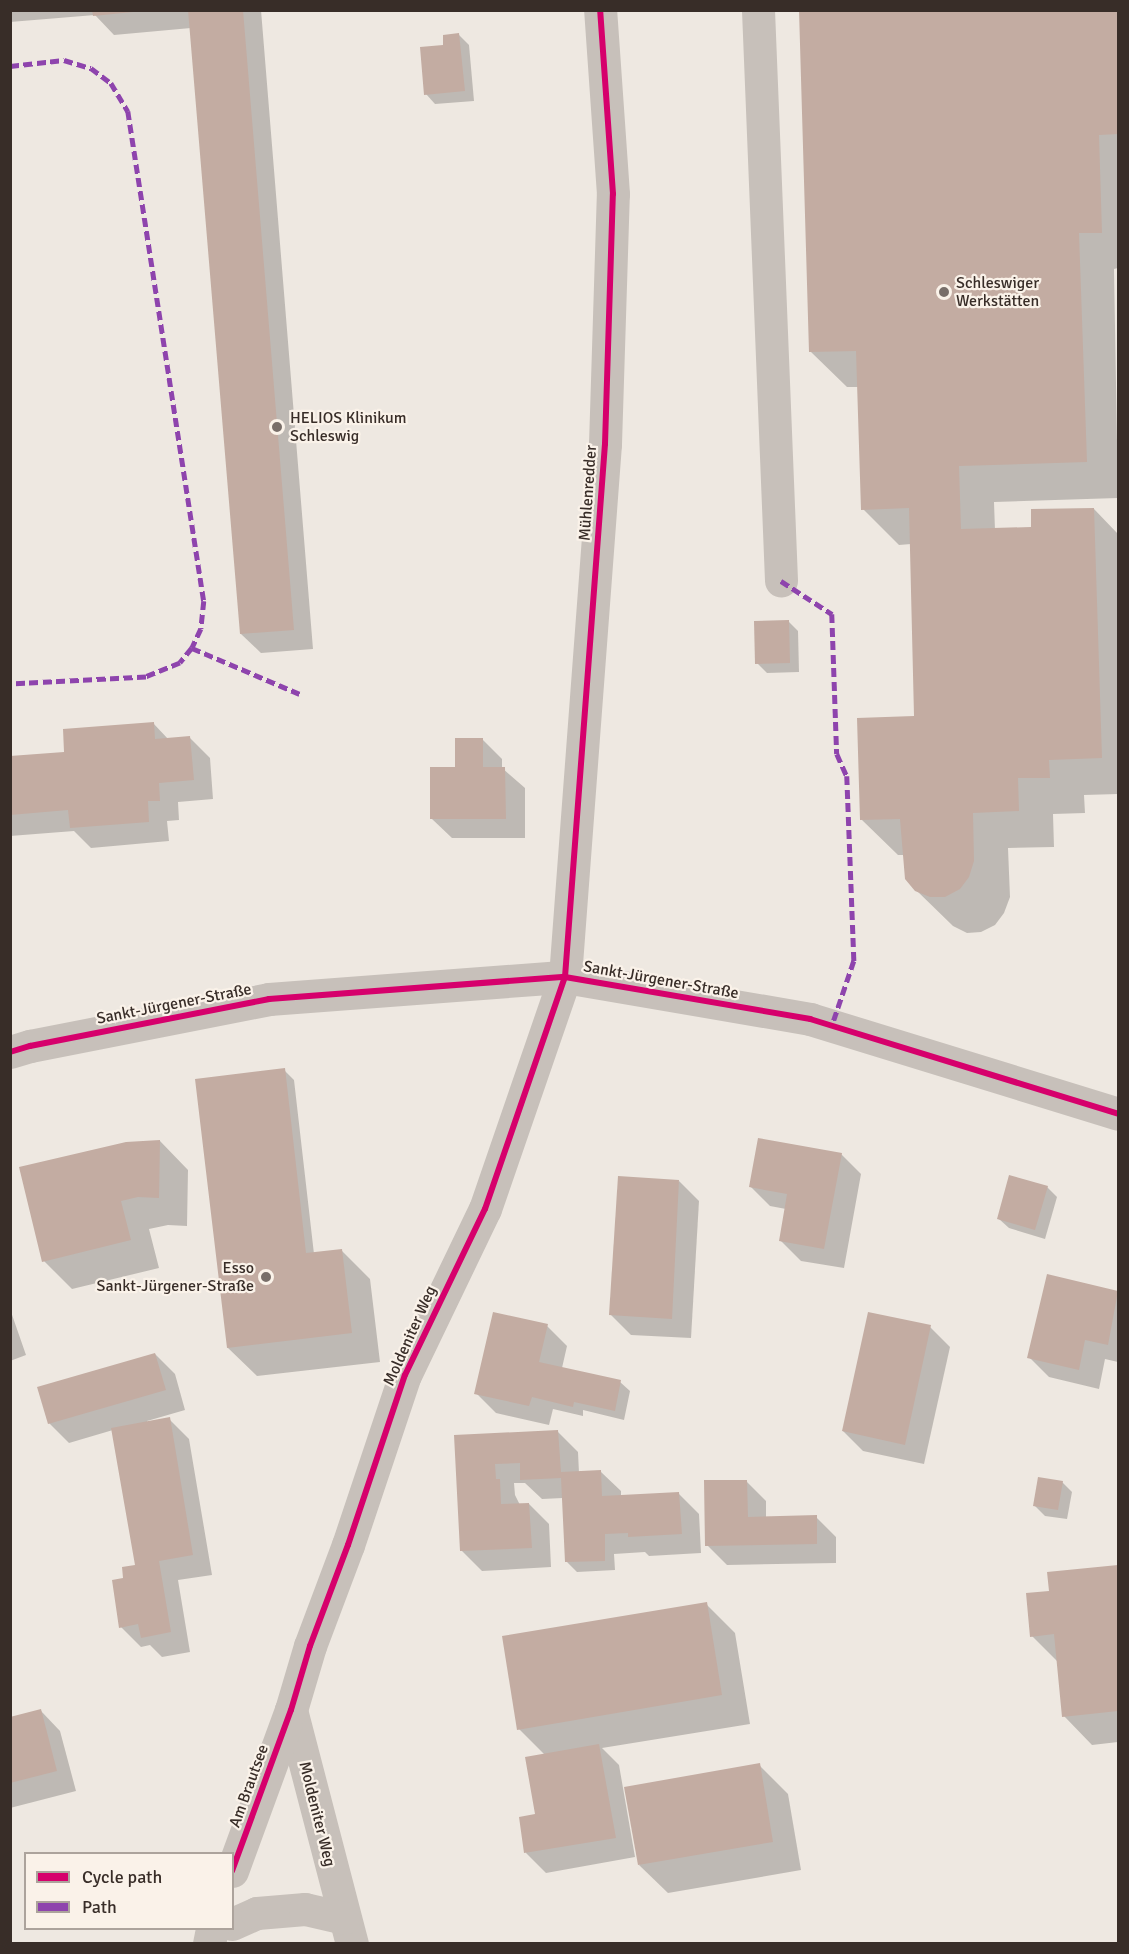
<!DOCTYPE html>
<html>
<head>
<meta charset="utf-8">
<style>
	body { margin:0 }
	#map { position:relative; width:1129px; height:1954px; overflow:hidden; background:#eee8e1; font-family:Signika,sans-serif }
	div>[style] { position:absolute }
	.shadow>* { inset:0; background:#0003 }
	.building>* { inset:0; background:#c3aca2 }
	.minor>* { height:33px; margin:-16.5px; padding:0 16.5px; transform-origin:16.5px; border-radius:16.5px; background:#c7c0ba }
	.quiet>* { height:4.5px; margin-top:-2.25px; transform-origin:0; background:repeating-linear-gradient(90deg,#8e44ad 0 9px,transparent 0 13.5px) }
	.cycleway>* { height:6px; margin:-3px; padding:0 3px; transform-origin:3px; border-radius:3px; background:#d6006c }
	.dots>* { width:16px; height:16px; translate:-50% -50%; box-sizing:border-box; border:3px solid #faf2e9; border-radius:50% }
	span { translate:-50% -50%; white-space:nowrap; text-align:center; line-height:1.15; -webkit-text-stroke:4.5px #faf2e9; paint-order:stroke }
	.poi-label { font-size:16px; color:#382d28 }
	.left { translate:0 -50%; text-align:left }
	.right { translate:-100% -50%; text-align:right }
	.street-label { font-size:16px; color:#382d28 }
	.frame { position:absolute; inset:0; border:12px solid #382d28; pointer-events:none }
	.legend { position:absolute; left:24px; top:1852px; width:210px; height:78px; box-sizing:border-box; background:#faf2e9; border:2px solid #aca39c; margin:0; padding:8px 10px; list-style:none; font-size:18px; color:#382d28 }
	.legend li { display:flex; align-items:center; gap:12px; height:30px }
	.legend b { width:30px; border:2px solid #aca39c }
</style>
</head>
<body>
<div id="map">
	<div class="shadow">
		<div style="clip-path:polygon(10px 10px,261px 10px,313px 649px,261px 653px,241px 634px,191px 28px,114px 35px,95px 15px,10px 22px)"></div>
		<div style="clip-path:polygon(800px 10px,1118px 10px,1118px 268px,1114px 269px,1118px 498px,994px 502px,995px 530px,1033px 528px,1094px 509px,1118px 534px,1118px 794px,1084px 795px,1085px 813px,1053px 814px,1054px 847px,1008px 848px,1010px 897px,1004px 913px,995px 925px,981px 932px,967px 933px,953px 926px,916px 890px,904px 855px,898px 855px,862px 820px,916px 718px,911px 544px,899px 545px,863px 509px,858px 387px,847px 387px,811px 352px)"></div>
		<div style="clip-path:polygon(459px 35px,469px 45px,474px 101px,435px 104px,426px 94px,445px 46px)"></div>
		<div style="clip-path:polygon(788px 621px,798px 631px,799px 672px,767px 673px,757px 663px)"></div>
		<div style="clip-path:polygon(153px 723px,169px 740px,190px 738px,210px 758px,213px 799px,178px 802px,179px 820px,167px 821px,169px 841px,91px 848px,74px 831px,10px 836px,10px 758px,66px 753px)"></div>
		<div style="clip-path:polygon(482px 739px,502px 759px,502px 768px,525px 788px,525px 838px,452px 838px,432px 819px,456px 769px)"></div>
		<div style="clip-path:polygon(284px 1070px,294px 1080px,314px 1254px,342px 1251px,370px 1279px,380px 1362px,257px 1376px,228px 1348px)"></div>
		<div style="clip-path:polygon(160px 1141px,188px 1170px,187px 1226px,168px 1225px,149px 1229px,159px 1268px,72px 1289px,44px 1261px)"></div>
		<div style="clip-path:polygon(841px 1154px,861px 1174px,844px 1268px,801px 1261px,781px 1241px,786px 1209px,770px 1206px,750px 1186px)"></div>
		<div style="clip-path:polygon(679px 1181px,699px 1201px,691px 1338px,631px 1335px,611px 1315px)"></div>
		<div style="clip-path:polygon(1047px 1187px,1057px 1197px,1045px 1239px,1009px 1228px,999px 1219px)"></div>
		<div style="clip-path:polygon(1048px 1276px,1118px 1292px,1118px 1362px,1105px 1359px,1099px 1389px,1049px 1377px,1029px 1357px)"></div>
		<div style="clip-path:polygon(10px 1309px,26px 1355px,10px 1361px,11px 1342px)"></div>
		<div style="clip-path:polygon(547px 1326px,567px 1346px,562px 1368px,620px 1382px,630px 1391px,624px 1420px,583px 1410px,583px 1416px,553px 1409px,549px 1425px,496px 1413px,476px 1393px)"></div>
		<div style="clip-path:polygon(930px 1327px,950px 1347px,924px 1464px,863px 1451px,843px 1431px)"></div>
		<div style="clip-path:polygon(155px 1354px,175px 1374px,185px 1410px,147px 1421px,148px 1423px,169px 1419px,189px 1439px,212px 1575px,178px 1580px,190px 1652px,162px 1657px,150px 1645px,141px 1647px,121px 1627px,125px 1579px,136px 1566px,113px 1430px,69px 1443px,49px 1423px)"></div>
		<div style="clip-path:polygon(558px 1432px,578px 1452px,579px 1473px,601px 1472px,621px 1491px,621px 1497px,679px 1494px,699px 1514px,701px 1553px,649px 1556px,645px 1552px,614px 1554px,615px 1570px,577px 1572px,567px 1562px,563px 1498px,542px 1499px,525px 1483px,514px 1483px,515px 1495px,520px 1505px,529px 1504px,549px 1524px,551px 1567px,482px 1571px,462px 1551px,456px 1437px)"></div>
		<div style="clip-path:polygon(746px 1481px,766px 1501px,766px 1518px,816px 1517px,836px 1537px,836px 1563px,727px 1565px,707px 1545px)"></div>
		<div style="clip-path:polygon(1062px 1482px,1072px 1492px,1067px 1519px,1045px 1516px,1035px 1506px)"></div>
		<div style="clip-path:polygon(1118px 1566px,1118px 1742px,1092px 1745px,1064px 1716px,1059px 1663px,1032px 1636px,1051px 1592px,1049px 1573px)"></div>
		<div style="clip-path:polygon(706px 1604px,735px 1633px,750px 1724px,602px 1748px,619px 1765px,635px 1857px,546px 1873px,526px 1853px,536px 1816px,545px 1755px,519px 1729px)"></div>
		<div style="clip-path:polygon(41px 1711px,60px 1731px,76px 1791px,10px 1808px,10px 1719px)"></div>
		<div style="clip-path:polygon(759px 1765px,788px 1794px,801px 1870px,668px 1893px,639px 1865px)"></div>
	</div>
	<div class="building">
		<div style="clip-path:polygon(92px 10px,133px 10px,133px 12px,93px 16px)"></div>
		<div style="clip-path:polygon(188px 10px,243px 10px,294px 630px,240px 634px)"></div>
		<div style="clip-path:polygon(799px 10px,1118px 10px,1118px 134px,1099px 135px,1102px 233px,1079px 233px,1087px 462px,959px 466px,961px 529px,1031px 527px,1031px 509px,1094px 508px,1102px 758px,1049px 760px,1050px 778px,1018px 778px,1019px 811px,973px 813px,974px 861px,969px 877px,960px 889px,945px 897px,930px 897px,915px 891px,905px 879px,900px 819px,860px 820px,857px 718px,914px 716px,909px 508px,861px 510px,856px 351px,809px 352px)"></div>
		<div style="clip-path:polygon(459px 33px,465px 91px,424px 95px,420px 47px,443px 45px,443px 35px)"></div>
		<div style="clip-path:polygon(789px 620px,790px 663px,755px 664px,754px 621px)"></div>
		<div style="clip-path:polygon(154px 722px,155px 739px,190px 736px,194px 780px,159px 783px,160px 801px,148px 801px,149px 822px,70px 828px,68px 810px,10px 815px,10px 756px,64px 752px,63px 729px)"></div>
		<div style="clip-path:polygon(455px 738px,483px 738px,483px 767px,505px 767px,506px 819px,430px 819px,430px 767px,455px 767px)"></div>
		<div style="clip-path:polygon(285px 1068px,306px 1253px,342px 1249px,352px 1333px,227px 1348px,195px 1079px)"></div>
		<div style="clip-path:polygon(758px 1138px,842px 1153px,824px 1249px,779px 1241px,787px 1194px,749px 1187px)"></div>
		<div style="clip-path:polygon(160px 1140px,159px 1198px,138px 1197px,121px 1201px,131px 1240px,42px 1262px,19px 1167px,126px 1142px)"></div>
		<div style="clip-path:polygon(1009px 1175px,1048px 1186px,1035px 1230px,997px 1219px)"></div>
		<div style="clip-path:polygon(618px 1176px,679px 1180px,672px 1319px,609px 1315px)"></div>
		<div style="clip-path:polygon(1047px 1274px,1118px 1291px,1108px 1345px,1085px 1340px,1079px 1370px,1027px 1358px)"></div>
		<div style="clip-path:polygon(493px 1312px,548px 1324px,539px 1362px,621px 1380px,615px 1411px,574px 1402px,573px 1407px,532px 1397px,529px 1406px,474px 1394px)"></div>
		<div style="clip-path:polygon(868px 1312px,931px 1325px,905px 1445px,842px 1431px)"></div>
		<div style="clip-path:polygon(155px 1353px,166px 1390px,48px 1424px,37px 1387px)"></div>
		<div style="clip-path:polygon(170px 1417px,193px 1555px,159px 1561px,171px 1632px,141px 1638px,138px 1624px,119px 1628px,112px 1580px,123px 1578px,122px 1567px,135px 1565px,111px 1428px)"></div>
		<div style="clip-path:polygon(558px 1430px,561px 1472px,601px 1470px,602px 1496px,679px 1492px,682px 1534px,628px 1537px,628px 1533px,605px 1534px,605px 1561px,565px 1562px,561px 1478px,520px 1480px,520px 1463px,495px 1464px,496px 1479px,500px 1479px,501px 1504px,529px 1503px,532px 1548px,460px 1551px,454px 1435px)"></div>
		<div style="clip-path:polygon(1038px 1477px,1063px 1481px,1058px 1510px,1033px 1506px)"></div>
		<div style="clip-path:polygon(704px 1480px,747px 1480px,748px 1517px,817px 1515px,817px 1544px,705px 1546px)"></div>
		<div style="clip-path:polygon(1118px 1565px,1118px 1711px,1062px 1717px,1054px 1634px,1030px 1637px,1026px 1593px,1049px 1591px,1047px 1572px)"></div>
		<div style="clip-path:polygon(707px 1602px,722px 1695px,517px 1730px,502px 1636px)"></div>
		<div style="clip-path:polygon(41px 1709px,57px 1771px,10px 1783px,10px 1717px)"></div>
		<div style="clip-path:polygon(599px 1744px,616px 1838px,524px 1853px,519px 1817px,535px 1814px,525px 1757px)"></div>
		<div style="clip-path:polygon(760px 1763px,773px 1842px,638px 1865px,624px 1787px)"></div>
	</div>
	<div class="minor">
		<div style="left:758px;top:10px;width:571px;rotate:87.69deg"></div>
		<div style="left:10px;top:1052px;width:21px;rotate:-17deg"></div>
		<div style="left:30px;top:1046px;width:244px;rotate:-11.1deg"></div>
		<div style="left:269px;top:999px;width:297px;rotate:-4.3deg"></div>
		<div style="left:565px;top:977px;width:249px;rotate:9.7deg"></div>
		<div style="left:810px;top:1019px;width:322px;rotate:17.1deg"></div>
		<div style="left:291px;top:1710px;width:242px;rotate:75.4deg"></div>
		<div style="left:232px;top:1871px;width:171px;rotate:-69.9deg"></div>
		<div style="left:291px;top:1710px;width:67px;rotate:-73.5deg"></div>
		<div style="left:310px;top:1646px;width:108px;rotate:-69.4deg"></div>
		<div style="left:348px;top:1545px;width:179px;rotate:-71.5deg"></div>
		<div style="left:405px;top:1375px;width:184px;rotate:-64.3deg"></div>
		<div style="left:485px;top:1209px;width:245px;rotate:-71deg"></div>
		<div style="left:565px;top:977px;width:534px;rotate:-85.71deg"></div>
		<div style="left:605px;top:444px;width:250px;rotate:-88.2deg"></div>
		<div style="left:613px;top:194px;width:184px;rotate:-94deg"></div>
		<div style="left:232px;top:1924px;width:27px;rotate:-24deg"></div>
		<div style="left:257px;top:1913px;width:48px;rotate:-4.8deg"></div>
		<div style="left:305px;top:1909px;width:40px;rotate:13deg"></div>
		<div style="left:209px;top:1944px;width:16px;rotate:-79deg"></div>
	</div>
	<div class="quiet">
		<div style="left:10px;top:66px;width:54px;rotate:-6.3deg"></div>
		<div style="left:64px;top:60px;width:28px;rotate:17deg"></div>
		<div style="left:91px;top:68px;width:25px;rotate:37deg"></div>
		<div style="left:111px;top:83px;width:33px;rotate:59deg"></div>
		<div style="left:128px;top:111px;width:496px;rotate:81.2deg"></div>
		<div style="left:204px;top:601px;width:28px;rotate:96deg"></div>
		<div style="left:201px;top:629px;width:21px;rotate:115deg"></div>
		<div style="left:192px;top:648px;width:19px;rotate:129deg"></div>
		<div style="left:180px;top:663px;width:37px;rotate:158deg"></div>
		<div style="left:146px;top:677px;width:136px;rotate:177.1deg"></div>
		<div style="left:781px;top:581px;width:61px;rotate:32.9deg"></div>
		<div style="left:832px;top:614px;width:140px;rotate:88deg"></div>
		<div style="left:837px;top:754px;width:24px;rotate:66deg"></div>
		<div style="left:847px;top:776px;width:185px;rotate:87.8deg"></div>
		<div style="left:854px;top:961px;width:69px;rotate:108.7deg"></div>
		<div style="left:192px;top:648px;width:117px;rotate:23.1deg"></div>
	</div>
	<div class="cycleway">
		<div style="left:10px;top:1052px;width:21px;rotate:-17deg"></div>
		<div style="left:30px;top:1046px;width:244px;rotate:-11.1deg"></div>
		<div style="left:269px;top:999px;width:297px;rotate:-4.3deg"></div>
		<div style="left:565px;top:977px;width:249px;rotate:9.7deg"></div>
		<div style="left:810px;top:1019px;width:322px;rotate:17.1deg"></div>
		<div style="left:232px;top:1871px;width:171px;rotate:-69.9deg"></div>
		<div style="left:291px;top:1710px;width:67px;rotate:-73.5deg"></div>
		<div style="left:310px;top:1646px;width:108px;rotate:-69.4deg"></div>
		<div style="left:348px;top:1545px;width:179px;rotate:-71.5deg"></div>
		<div style="left:405px;top:1375px;width:184px;rotate:-64.3deg"></div>
		<div style="left:485px;top:1209px;width:245px;rotate:-71deg"></div>
		<div style="left:565px;top:977px;width:534px;rotate:-85.71deg"></div>
		<div style="left:605px;top:444px;width:250px;rotate:-88.2deg"></div>
		<div style="left:613px;top:194px;width:184px;rotate:-94deg"></div>
	</div>
	<div class="dots">
		<div style="left:944px;top:292px;background:#786e69"></div>
		<div style="left:277px;top:427px;background:#786e69"></div>
		<div style="left:266px;top:1277px;background:#786e69"></div>
	</div>
	<div class="poi-label">
		<span class="left" style="left:956px;top:292px">Schleswiger<br>Werkstätten</span>
		<span class="left" style="left:290px;top:427px">HELIOS Klinikum<br>Schleswig</span>
		<span class="right" style="left:254px;top:1277px">Esso<br>Sankt-Jürgener-Straße</span>
	</div>
	<div class="street-label">
		<span style="left:588px;top:493px;rotate:-86deg">Mühlenredder</span>
		<span style="left:661px;top:980px;rotate:10deg">Sankt-Jürgener-Straße</span>
		<span style="left:174px;top:1004px;rotate:-11deg">Sankt-Jürgener-Straße</span>
		<span style="left:410px;top:1336px;rotate:-66deg">Moldeniter Weg</span>
		<span style="left:249px;top:1786px;rotate:-70deg">Am Brautsee</span>
		<span style="left:317px;top:1814px;rotate:76deg">Moldeniter Weg</span>
	</div>
	<div class="frame"></div>
	<ul class="legend">
	<li><b style="height:8px;background:#d6006c"></b>Cycle path</li>
	<li><b style="height:8px;background:#8e44ad"></b>Path</li>
	</ul>
</div>
</body>
</html>
